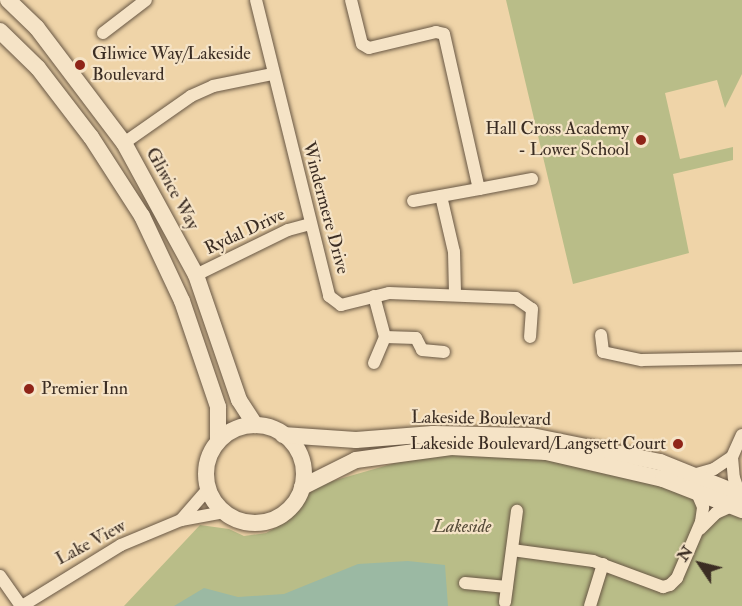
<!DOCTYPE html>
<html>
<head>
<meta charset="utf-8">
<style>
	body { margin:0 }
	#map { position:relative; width:742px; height:606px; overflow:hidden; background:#efd4a8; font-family:"IM FELL Double Pica",serif }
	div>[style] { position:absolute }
	.green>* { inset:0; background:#b9bd88 }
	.water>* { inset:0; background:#9bb9a3 }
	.roads { filter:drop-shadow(0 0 2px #685744) drop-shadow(0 0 2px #685744) }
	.minor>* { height:12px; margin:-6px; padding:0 6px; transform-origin:6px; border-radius:6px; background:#f5e3c6 }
	.tertiary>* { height:16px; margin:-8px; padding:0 8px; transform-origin:8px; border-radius:8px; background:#f5e3c6 }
	.tertiary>.ring { margin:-8px; padding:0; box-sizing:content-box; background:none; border:16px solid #f5e3c6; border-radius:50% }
	.dots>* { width:16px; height:16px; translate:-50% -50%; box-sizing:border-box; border:3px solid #f5e3c6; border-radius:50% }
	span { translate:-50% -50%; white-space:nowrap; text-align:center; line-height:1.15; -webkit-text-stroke:4.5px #f5e3c6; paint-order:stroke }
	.poi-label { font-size:18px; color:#3b2d23 }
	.left { translate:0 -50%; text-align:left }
	.right { translate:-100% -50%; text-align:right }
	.street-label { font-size:18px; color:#3b2d23 }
	.park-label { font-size:18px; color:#544a37; font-style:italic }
	.north { position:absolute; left:670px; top:534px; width:60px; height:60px; -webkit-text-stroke:4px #f5e3c6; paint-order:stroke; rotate:305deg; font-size:16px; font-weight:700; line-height:24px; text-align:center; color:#3b2d23 }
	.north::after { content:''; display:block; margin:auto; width:21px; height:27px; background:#3b2d23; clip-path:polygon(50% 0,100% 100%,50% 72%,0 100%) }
</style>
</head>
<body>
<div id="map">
	<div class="green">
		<div style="clip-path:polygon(506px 0,742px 0,742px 74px,725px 108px,717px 80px,665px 93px,680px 159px,733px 147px,733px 160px,673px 174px,689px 253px,573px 284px)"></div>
		<div style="clip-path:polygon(451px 447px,546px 452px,742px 510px,742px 606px,124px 606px,200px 525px,229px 529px,244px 536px,266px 533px,287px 521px,315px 486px)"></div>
	</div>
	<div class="water">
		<div style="clip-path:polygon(408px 561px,445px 565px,448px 606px,174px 606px,204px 588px,238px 597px,284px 594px,358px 564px)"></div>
	</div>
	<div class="roads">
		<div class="minor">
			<div style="left:256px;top:0;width:305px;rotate:76.1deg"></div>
			<div style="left:329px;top:296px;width:15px;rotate:37deg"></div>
			<div style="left:341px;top:305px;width:49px;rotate:-14deg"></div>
			<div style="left:389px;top:293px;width:127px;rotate:2.3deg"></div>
			<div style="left:516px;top:298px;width:19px;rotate:35deg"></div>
			<div style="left:532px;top:309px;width:28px;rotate:94deg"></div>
			<div style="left:351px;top:0;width:45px;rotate:76deg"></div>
			<div style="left:362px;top:44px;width:8px;rotate:30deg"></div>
			<div style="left:369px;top:48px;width:69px;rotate:-13.4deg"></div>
			<div style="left:436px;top:32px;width:8px;rotate:14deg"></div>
			<div style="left:444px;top:34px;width:159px;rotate:77.3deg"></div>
			<div style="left:479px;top:189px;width:67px;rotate:169.7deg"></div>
			<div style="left:103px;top:33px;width:54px;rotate:-37.5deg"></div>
			<div style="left:124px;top:143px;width:82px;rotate:-35deg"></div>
			<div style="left:191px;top:96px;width:24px;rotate:-24deg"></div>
			<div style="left:213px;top:86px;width:60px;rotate:-11.5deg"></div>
			<div style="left:479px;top:189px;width:54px;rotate:-10.7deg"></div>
			<div style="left:441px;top:196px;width:57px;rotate:76.9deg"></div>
			<div style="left:454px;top:252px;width:41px;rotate:88.6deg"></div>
			<div style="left:196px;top:275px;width:102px;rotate:-26.1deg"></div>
			<div style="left:288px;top:230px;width:23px;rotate:-15deg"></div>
			<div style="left:374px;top:296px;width:42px;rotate:75deg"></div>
			<div style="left:385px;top:337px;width:31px;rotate:2deg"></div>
			<div style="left:416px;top:338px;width:13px;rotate:63deg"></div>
			<div style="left:422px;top:350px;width:22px;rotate:5deg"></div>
			<div style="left:601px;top:335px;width:17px;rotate:83deg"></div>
			<div style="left:603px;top:352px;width:40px;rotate:12deg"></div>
			<div style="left:642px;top:360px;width:100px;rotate:-1.1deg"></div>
			<div style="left:374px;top:363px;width:28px;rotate:-67deg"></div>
			<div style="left:732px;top:457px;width:24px;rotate:-66deg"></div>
			<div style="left:693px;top:475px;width:22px;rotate:-16deg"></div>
			<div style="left:714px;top:469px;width:22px;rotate:-34deg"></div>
			<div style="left:732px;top:457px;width:21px;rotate:85deg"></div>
			<div style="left:734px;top:478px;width:18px;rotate:71deg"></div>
			<div style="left:181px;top:520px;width:40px;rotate:-49deg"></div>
			<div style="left:700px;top:529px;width:23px;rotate:-45deg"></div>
			<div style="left:716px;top:513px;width:17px;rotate:-24deg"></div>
			<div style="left:512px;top:550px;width:82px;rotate:7.7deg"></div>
			<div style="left:593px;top:561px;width:75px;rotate:20.4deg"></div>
			<div style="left:663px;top:587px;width:7px;rotate:-16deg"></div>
			<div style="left:670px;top:585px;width:10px;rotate:-45deg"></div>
			<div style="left:677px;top:578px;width:61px;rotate:-66.8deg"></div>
			<div style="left:701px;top:522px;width:15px;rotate:-82deg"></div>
			<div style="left:703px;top:507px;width:15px;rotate:-113deg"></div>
			<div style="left:0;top:576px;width:37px;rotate:55deg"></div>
			<div style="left:465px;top:583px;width:42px;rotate:5.4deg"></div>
			<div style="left:505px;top:602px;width:92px;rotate:-82.5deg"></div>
			<div style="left:22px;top:606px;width:116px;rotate:-31.6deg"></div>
			<div style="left:121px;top:545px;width:65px;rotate:-22.6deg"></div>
			<div style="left:181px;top:520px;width:44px;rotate:-10.5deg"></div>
			<div style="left:590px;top:606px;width:44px;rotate:-72.8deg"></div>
		</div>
		<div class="tertiary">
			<div style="left:8px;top:0;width:40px;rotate:44deg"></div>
			<div style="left:37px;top:28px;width:144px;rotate:52.9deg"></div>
			<div style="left:124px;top:143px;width:150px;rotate:61.4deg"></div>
			<div style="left:196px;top:275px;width:132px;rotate:71deg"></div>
			<div style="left:239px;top:400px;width:30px;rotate:57deg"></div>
			<div style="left:0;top:31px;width:53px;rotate:44.2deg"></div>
			<div style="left:38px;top:68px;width:87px;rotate:52.5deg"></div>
			<div style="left:91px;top:137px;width:94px;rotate:57.2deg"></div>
			<div style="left:142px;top:216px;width:94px;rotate:64.8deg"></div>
			<div style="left:182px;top:301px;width:112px;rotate:71.2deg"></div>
			<div style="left:218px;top:407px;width:34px;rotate:90deg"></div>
			<div class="ring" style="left:206px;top:425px;width:82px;height:82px"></div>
			<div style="left:283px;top:435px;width:73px;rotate:3.9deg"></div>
			<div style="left:356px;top:440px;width:77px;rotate:-4.5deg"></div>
			<div style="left:433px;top:434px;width:99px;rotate:1.2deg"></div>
			<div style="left:532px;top:436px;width:131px;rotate:11.5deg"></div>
			<div style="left:660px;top:462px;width:88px;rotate:21.9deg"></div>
			<div style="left:302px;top:487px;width:60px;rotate:-26.6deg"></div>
			<div style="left:356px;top:460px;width:96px;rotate:-7.8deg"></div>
			<div style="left:451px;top:447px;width:95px;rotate:3deg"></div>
			<div style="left:546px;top:452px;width:120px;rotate:13deg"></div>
			<div style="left:663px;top:479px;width:85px;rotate:21.4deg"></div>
		</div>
	</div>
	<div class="dots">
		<div style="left:80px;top:65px;background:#8f2418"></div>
		<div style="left:641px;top:140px;background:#8f2418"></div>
		<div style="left:29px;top:389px;background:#8f2418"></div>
		<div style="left:678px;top:444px;background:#8f2418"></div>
	</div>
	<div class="poi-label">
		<span class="left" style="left:92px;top:65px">Gliwice Way/Lakeside<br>Boulevard</span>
		<span class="right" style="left:629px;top:140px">Hall Cross Academy<br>- Lower School</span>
		<span class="left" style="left:41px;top:389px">Premier Inn</span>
		<span class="right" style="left:666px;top:444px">Lakeside Boulevard/Langsett Court</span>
	</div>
	<div class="street-label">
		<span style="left:172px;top:189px;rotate:61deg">Gliwice Way</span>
		<span style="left:325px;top:208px;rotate:75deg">Windermere Drive</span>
		<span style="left:245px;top:232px;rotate:-25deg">Rydal Drive</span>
		<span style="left:481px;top:419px;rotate:1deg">Lakeside Boulevard</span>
		<span style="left:91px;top:543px;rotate:-28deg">Lake View</span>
	</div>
	<div class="park-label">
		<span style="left:462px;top:527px">Lakeside</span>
	</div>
	<div class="north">N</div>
</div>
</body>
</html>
